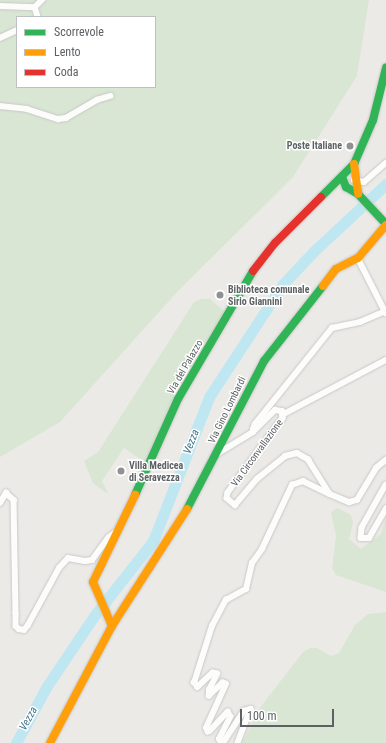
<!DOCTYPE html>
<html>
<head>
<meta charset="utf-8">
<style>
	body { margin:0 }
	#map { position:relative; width:386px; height:743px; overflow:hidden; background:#eceae7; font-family:"Roboto Condensed",sans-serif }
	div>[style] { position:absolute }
	.green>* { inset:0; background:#d9e6d4 }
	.river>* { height:11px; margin:-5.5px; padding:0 5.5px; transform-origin:5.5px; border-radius:5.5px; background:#bfe7f2 }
	.roads { filter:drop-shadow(0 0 1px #c8c8c7) drop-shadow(0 0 1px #c8c8c7) }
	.street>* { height:5.5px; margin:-2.75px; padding:0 2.75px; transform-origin:2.75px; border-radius:2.75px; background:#fcfcfb }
	.fast>* { height:8px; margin:-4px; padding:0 4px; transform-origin:4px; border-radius:4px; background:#30b455 }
	.slow>* { height:8px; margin:-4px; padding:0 4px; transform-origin:4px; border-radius:4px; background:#ff9f0a }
	.jam>* { height:8px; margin:-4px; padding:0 4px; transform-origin:4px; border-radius:4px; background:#e5322d }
	.dots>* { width:11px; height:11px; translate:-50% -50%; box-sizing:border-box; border:2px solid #fff; border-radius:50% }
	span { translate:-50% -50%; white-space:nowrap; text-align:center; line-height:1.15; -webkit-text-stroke:3px #fff; paint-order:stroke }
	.poi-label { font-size:10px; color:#5d6164; font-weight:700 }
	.right { translate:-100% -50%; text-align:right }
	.left { translate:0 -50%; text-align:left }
	.street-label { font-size:10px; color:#5d6164 }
	.water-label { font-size:11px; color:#41778e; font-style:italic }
	.legend { position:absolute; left:16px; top:16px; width:140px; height:72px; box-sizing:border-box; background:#fff; border:1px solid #bec0c1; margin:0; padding:5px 7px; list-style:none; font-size:12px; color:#5d6164 }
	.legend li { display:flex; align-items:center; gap:8px; height:20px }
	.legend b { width:20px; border:1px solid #bec0c1 }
	.scale { position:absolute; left:240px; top:709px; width:94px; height:18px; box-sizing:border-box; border:2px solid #5d6164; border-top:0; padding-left:5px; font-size:12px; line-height:14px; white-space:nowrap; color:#5d6164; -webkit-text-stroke:3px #fff; paint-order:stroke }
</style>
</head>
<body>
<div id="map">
	<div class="green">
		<div style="clip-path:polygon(evenodd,0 0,369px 0,357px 76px,293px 177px,178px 291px,60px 422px,0 457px,0 0,17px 17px,155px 17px,155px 87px,17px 87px,17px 17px)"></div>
		<div style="clip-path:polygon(201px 299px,210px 299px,224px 311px,224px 314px,174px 399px,146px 463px,124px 448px,102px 481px,108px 493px,105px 492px,93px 483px,84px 461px,98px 452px,194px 302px)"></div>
		<div style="clip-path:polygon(337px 508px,351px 515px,353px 523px,349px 539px,361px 549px,381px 534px,386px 517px,386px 592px,336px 575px,332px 568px,336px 536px,331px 512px)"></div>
		<div style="clip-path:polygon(386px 612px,386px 743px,242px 743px,259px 709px,303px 652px,310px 648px,317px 648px,331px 656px,339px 653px,355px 625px,368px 614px)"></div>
	</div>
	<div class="river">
		<div style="left:16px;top:743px;width:65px;rotate:-61.5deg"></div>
		<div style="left:47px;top:686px;width:84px;rotate:-56.1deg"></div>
		<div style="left:94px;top:616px;width:95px;rotate:-51.8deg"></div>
		<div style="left:153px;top:541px;width:155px;rotate:-68.7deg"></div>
		<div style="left:209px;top:397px;width:135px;rotate:-56.8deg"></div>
		<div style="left:283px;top:284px;width:44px;rotate:-46.8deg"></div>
		<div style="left:313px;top:252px;width:100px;rotate:-43deg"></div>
	</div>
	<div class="roads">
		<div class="street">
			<div style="left:0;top:6px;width:35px;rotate:2deg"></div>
			<div style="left:35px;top:7px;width:10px;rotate:73deg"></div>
			<div style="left:35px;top:7px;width:10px;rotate:-45deg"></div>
			<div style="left:0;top:38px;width:19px;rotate:-25deg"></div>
			<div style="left:0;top:106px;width:27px;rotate:6deg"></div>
			<div style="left:27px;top:109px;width:33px;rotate:18deg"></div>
			<div style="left:58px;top:119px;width:8px;rotate:-7deg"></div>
			<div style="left:66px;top:118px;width:36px;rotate:-30deg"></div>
			<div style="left:97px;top:100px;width:14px;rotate:-17deg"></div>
			<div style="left:354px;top:180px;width:10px;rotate:11deg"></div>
			<div style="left:364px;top:182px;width:29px;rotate:-41deg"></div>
			<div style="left:358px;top:258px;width:62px;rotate:63deg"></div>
			<div style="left:284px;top:414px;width:115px;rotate:-27.9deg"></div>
			<div style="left:253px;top:429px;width:5px;rotate:-68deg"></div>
			<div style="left:255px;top:424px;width:123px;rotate:-51.3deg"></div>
			<div style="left:332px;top:328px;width:29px;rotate:-12deg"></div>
			<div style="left:360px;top:322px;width:28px;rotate:-23deg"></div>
			<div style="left:217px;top:454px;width:42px;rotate:-31.4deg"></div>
			<div style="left:253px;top:432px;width:31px;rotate:-45deg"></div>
			<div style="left:275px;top:410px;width:7px;rotate:8deg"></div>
			<div style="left:282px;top:411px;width:7px;rotate:82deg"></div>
			<div style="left:283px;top:418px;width:93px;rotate:126.3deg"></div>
			<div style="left:228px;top:493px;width:5px;rotate:101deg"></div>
			<div style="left:227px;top:498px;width:11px;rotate:41deg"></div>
			<div style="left:235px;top:505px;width:34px;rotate:-50deg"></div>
			<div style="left:257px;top:479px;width:36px;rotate:-39deg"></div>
			<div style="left:285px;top:456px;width:12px;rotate:-14deg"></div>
			<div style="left:297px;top:453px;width:13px;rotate:29deg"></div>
			<div style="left:308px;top:459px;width:41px;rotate:57.8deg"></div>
			<div style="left:330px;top:494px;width:21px;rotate:23deg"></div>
			<div style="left:349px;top:502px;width:8px;rotate:-14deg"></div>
			<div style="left:357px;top:500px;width:37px;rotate:-59deg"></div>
			<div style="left:376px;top:468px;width:13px;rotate:-39deg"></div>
			<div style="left:386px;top:485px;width:49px;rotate:119.2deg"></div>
			<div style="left:362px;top:528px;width:10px;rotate:96deg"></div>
			<div style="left:361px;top:538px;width:8px"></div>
			<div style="left:369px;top:538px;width:34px;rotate:-60deg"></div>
			<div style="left:0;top:503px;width:12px;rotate:-59deg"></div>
			<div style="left:6px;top:493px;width:11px;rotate:41deg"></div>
			<div style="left:14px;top:500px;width:113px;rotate:89deg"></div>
			<div style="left:16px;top:613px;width:13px;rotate:90deg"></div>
			<div style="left:16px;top:626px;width:4px;rotate:45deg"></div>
			<div style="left:19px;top:629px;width:5px;rotate:11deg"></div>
			<div style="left:24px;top:630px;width:6px;rotate:-51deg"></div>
			<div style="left:28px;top:625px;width:65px;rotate:-61.5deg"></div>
			<div style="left:59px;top:568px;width:13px;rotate:-48deg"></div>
			<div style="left:68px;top:558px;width:17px;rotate:10deg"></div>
			<div style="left:85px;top:561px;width:7px;rotate:-8deg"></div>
			<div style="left:92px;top:560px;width:27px;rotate:-54deg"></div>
			<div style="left:108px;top:538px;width:11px;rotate:-38deg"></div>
			<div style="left:221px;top:743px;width:4px;rotate:-117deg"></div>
			<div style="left:219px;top:739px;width:25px;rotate:-63deg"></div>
			<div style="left:230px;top:717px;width:5px;rotate:-112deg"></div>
			<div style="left:228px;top:712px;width:26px;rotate:133deg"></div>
			<div style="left:210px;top:731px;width:2px;rotate:153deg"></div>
			<div style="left:208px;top:732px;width:4px;rotate:-117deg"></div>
			<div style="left:206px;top:728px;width:48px;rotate:-65.6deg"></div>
			<div style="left:226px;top:684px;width:3px;rotate:-162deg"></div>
			<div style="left:223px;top:683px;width:19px;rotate:137deg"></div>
			<div style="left:209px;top:696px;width:6px;rotate:-90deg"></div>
			<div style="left:209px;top:690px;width:18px;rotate:-63deg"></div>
			<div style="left:217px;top:674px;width:4px;rotate:-166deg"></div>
			<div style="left:213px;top:673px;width:21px;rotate:137deg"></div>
			<div style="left:198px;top:687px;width:6px;rotate:-135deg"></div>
			<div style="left:194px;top:683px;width:60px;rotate:-72.5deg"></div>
			<div style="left:212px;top:626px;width:30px;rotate:-62deg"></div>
			<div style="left:226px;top:600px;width:23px;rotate:-29deg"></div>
			<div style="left:246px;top:589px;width:27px;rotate:-77deg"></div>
			<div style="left:252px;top:563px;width:17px;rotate:-54deg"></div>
			<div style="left:262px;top:549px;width:71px;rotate:-64.9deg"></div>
			<div style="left:292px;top:485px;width:12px;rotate:-20deg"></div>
			<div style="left:303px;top:481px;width:30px;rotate:26deg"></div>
			<div style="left:223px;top:743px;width:38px;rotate:-57deg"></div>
			<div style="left:244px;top:711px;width:7px;rotate:-16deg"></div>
			<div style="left:251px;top:709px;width:36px;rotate:111deg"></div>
		</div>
		<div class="fast">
			<div style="left:342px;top:177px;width:11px;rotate:68deg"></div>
			<div style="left:346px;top:187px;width:14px;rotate:30deg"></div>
			<div style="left:358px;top:194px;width:41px;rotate:47deg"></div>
			<div style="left:321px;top:197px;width:47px;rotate:-45deg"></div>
			<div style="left:354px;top:164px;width:48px;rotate:-66.6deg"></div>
			<div style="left:373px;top:120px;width:54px;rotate:-76deg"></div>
			<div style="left:135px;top:495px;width:105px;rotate:-65.9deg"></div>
			<div style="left:178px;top:399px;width:148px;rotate:-59.6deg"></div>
			<div style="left:187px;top:509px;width:167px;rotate:-62.5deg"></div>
			<div style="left:264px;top:361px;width:95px;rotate:-51.8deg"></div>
		</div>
		<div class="slow">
			<div style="left:354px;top:164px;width:30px;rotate:82deg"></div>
			<div style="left:323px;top:286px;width:21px;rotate:-53deg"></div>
			<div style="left:336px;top:269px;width:25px;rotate:-27deg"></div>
			<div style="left:358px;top:258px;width:43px;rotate:-49.7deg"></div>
			<div style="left:112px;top:626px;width:48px;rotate:-113.4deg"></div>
			<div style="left:93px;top:582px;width:97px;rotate:-64.2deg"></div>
			<div style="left:50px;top:743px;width:132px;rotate:-62.1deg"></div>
			<div style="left:112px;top:626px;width:139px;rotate:-57.3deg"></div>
		</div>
		<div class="jam">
			<div style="left:253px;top:271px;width:36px;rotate:-52deg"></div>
			<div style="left:275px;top:243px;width:65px;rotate:-45deg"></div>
		</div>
	</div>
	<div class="dots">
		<div style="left:350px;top:146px;background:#8f9192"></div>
		<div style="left:220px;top:295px;background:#8f9192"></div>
		<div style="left:121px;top:471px;background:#8f9192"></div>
	</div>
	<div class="poi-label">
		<span class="right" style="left:342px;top:146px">Poste Italiane</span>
		<span class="left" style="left:228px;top:295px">Biblioteca comunale<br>Sirio Giannini</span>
		<span class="left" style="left:129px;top:471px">Villa Medicea<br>di Seravezza</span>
	</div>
	<div class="street-label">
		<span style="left:185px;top:367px;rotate:-60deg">Via del Palazzo</span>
		<span style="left:227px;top:410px;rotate:-64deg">Via Gino Lombardi</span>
		<span style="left:257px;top:453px;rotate:-54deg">Via Circonvallazione</span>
	</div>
	<div class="water-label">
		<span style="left:192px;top:442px;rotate:-69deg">Vezza</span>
		<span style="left:29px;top:719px;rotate:-61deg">Vezza</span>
	</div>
	<ul class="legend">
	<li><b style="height:5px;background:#30b455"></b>Scorrevole</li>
	<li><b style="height:5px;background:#ff9f0a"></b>Lento</li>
	<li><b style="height:5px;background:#e5322d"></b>Coda</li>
	</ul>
	<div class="scale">100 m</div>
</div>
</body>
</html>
